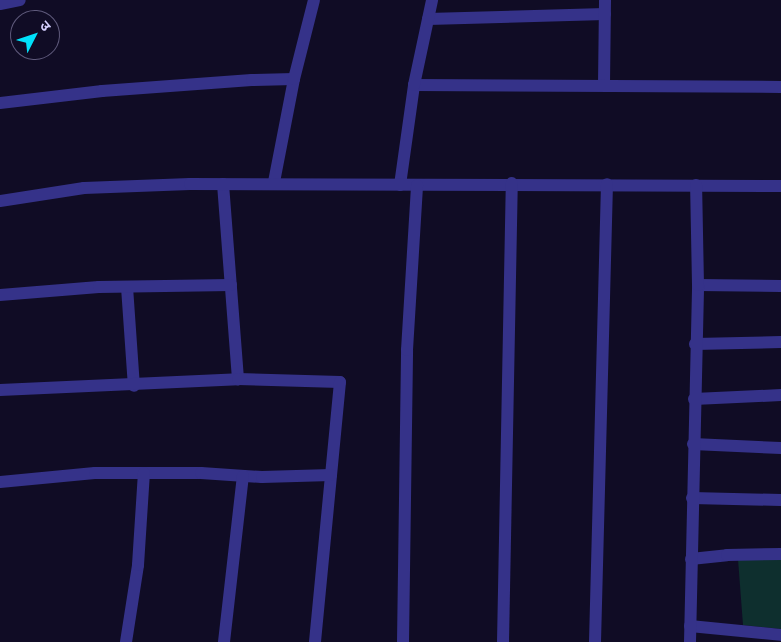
<!DOCTYPE html>
<html>
<head>
<meta charset="utf-8">
<style>
	body { margin:0 }
	#map { position:relative; width:781px; height:642px; overflow:hidden; background:#100c25; font-family:"Titillium Web","Noto Sans Devanagari",sans-serif }
	div>[style] { position:absolute }
	.green>* { inset:0; background:#0e2f2e }
	.minor>* { height:12px; margin:-6px; padding:0 6px; transform-origin:6px; border-radius:6px; background:#353289 }
	span { translate:-50% -50%; white-space:nowrap; text-align:center; line-height:1.15; -webkit-text-stroke:4px #100c25; paint-order:stroke }
	.north { position:absolute; left:10px; top:10px; width:50px; height:50px; box-sizing:border-box; background:#100c25; border:1px solid #5f5a7c; border-radius:50%; rotate:49deg; font-size:14px; font-weight:700; line-height:20px; text-align:center; color:#d5cfff }
	.north::after { content:''; display:block; margin:auto; width:18px; height:22px; background:#00e1fa; clip-path:polygon(50% 0,100% 100%,50% 72%,0 100%) }
</style>
</head>
<body>
<div id="map">
	<div class="green">
		<div style="clip-path:polygon(781px 557px,781px 629px,743px 625px,738px 559px)"></div>
	</div>
	<div class="minor">
		<div style="left:0;top:4px;width:20px;rotate:-11deg"></div>
		<div style="left:428px;top:19px;width:177px;rotate:-1.6deg"></div>
		<div style="left:604px;top:84px;width:84px;rotate:-89.3deg"></div>
		<div style="left:414px;top:85px;width:367px;rotate:0.3deg"></div>
		<div style="left:0;top:103px;width:103px;rotate:-6.7deg"></div>
		<div style="left:102px;top:91px;width:150px;rotate:-4.2deg"></div>
		<div style="left:252px;top:80px;width:42px;rotate:-1.4deg"></div>
		<div style="left:274px;top:182px;width:105px;rotate:-79deg"></div>
		<div style="left:294px;top:79px;width:81px;rotate:-75.8deg"></div>
		<div style="left:223px;top:184px;width:196px;rotate:85.6deg"></div>
		<div style="left:400px;top:185px;width:101px;rotate:-82deg"></div>
		<div style="left:414px;top:85px;width:87px;rotate:-78deg"></div>
		<div style="left:0;top:201px;width:85px;rotate:-8.8deg"></div>
		<div style="left:84px;top:188px;width:106px;rotate:-2.2deg"></div>
		<div style="left:190px;top:184px;width:591px;rotate:0.19deg"></div>
		<div style="left:698px;top:285px;width:83px;rotate:0.7deg"></div>
		<div style="left:127px;top:287px;width:99px;rotate:86deg"></div>
		<div style="left:0;top:295px;width:99px;rotate:-4.6deg"></div>
		<div style="left:99px;top:287px;width:132px;rotate:-0.9deg"></div>
		<div style="left:695px;top:344px;width:86px;rotate:-1.3deg"></div>
		<div style="left:0;top:390px;width:238px;rotate:-2.6deg"></div>
		<div style="left:238px;top:379px;width:102px;rotate:1.7deg"></div>
		<div style="left:340px;top:382px;width:261px;rotate:95.5deg"></div>
		<div style="left:694px;top:399px;width:87px;rotate:-2.6deg"></div>
		<div style="left:693px;top:444px;width:88px;rotate:2.6deg"></div>
		<div style="left:0;top:482px;width:95px;rotate:-5.4deg"></div>
		<div style="left:95px;top:473px;width:106px"></div>
		<div style="left:201px;top:473px;width:61px;rotate:3.8deg"></div>
		<div style="left:262px;top:477px;width:69px;rotate:-1.7deg"></div>
		<div style="left:692px;top:498px;width:89px;rotate:1.3deg"></div>
		<div style="left:691px;top:559px;width:36px;rotate:-6deg"></div>
		<div style="left:727px;top:555px;width:54px;rotate:-1.1deg"></div>
		<div style="left:690px;top:626px;width:91px;rotate:5.6deg"></div>
		<div style="left:126px;top:642px;width:78px;rotate:-81.1deg"></div>
		<div style="left:138px;top:565px;width:92px;rotate:-86.3deg"></div>
		<div style="left:224px;top:642px;width:167px;rotate:-83.5deg"></div>
		<div style="left:403px;top:642px;width:292px;rotate:-89.2deg"></div>
		<div style="left:407px;top:350px;width:165px;rotate:-86.5deg"></div>
		<div style="left:503px;top:642px;width:459px;rotate:-88.9deg"></div>
		<div style="left:595px;top:642px;width:458px;rotate:-88.5deg"></div>
		<div style="left:690px;top:642px;width:357px;rotate:-88.7deg"></div>
		<div style="left:698px;top:285px;width:100px;rotate:-91.1deg"></div>
	</div>
	<div class="north">उ</div>
</div>
</body>
</html>
